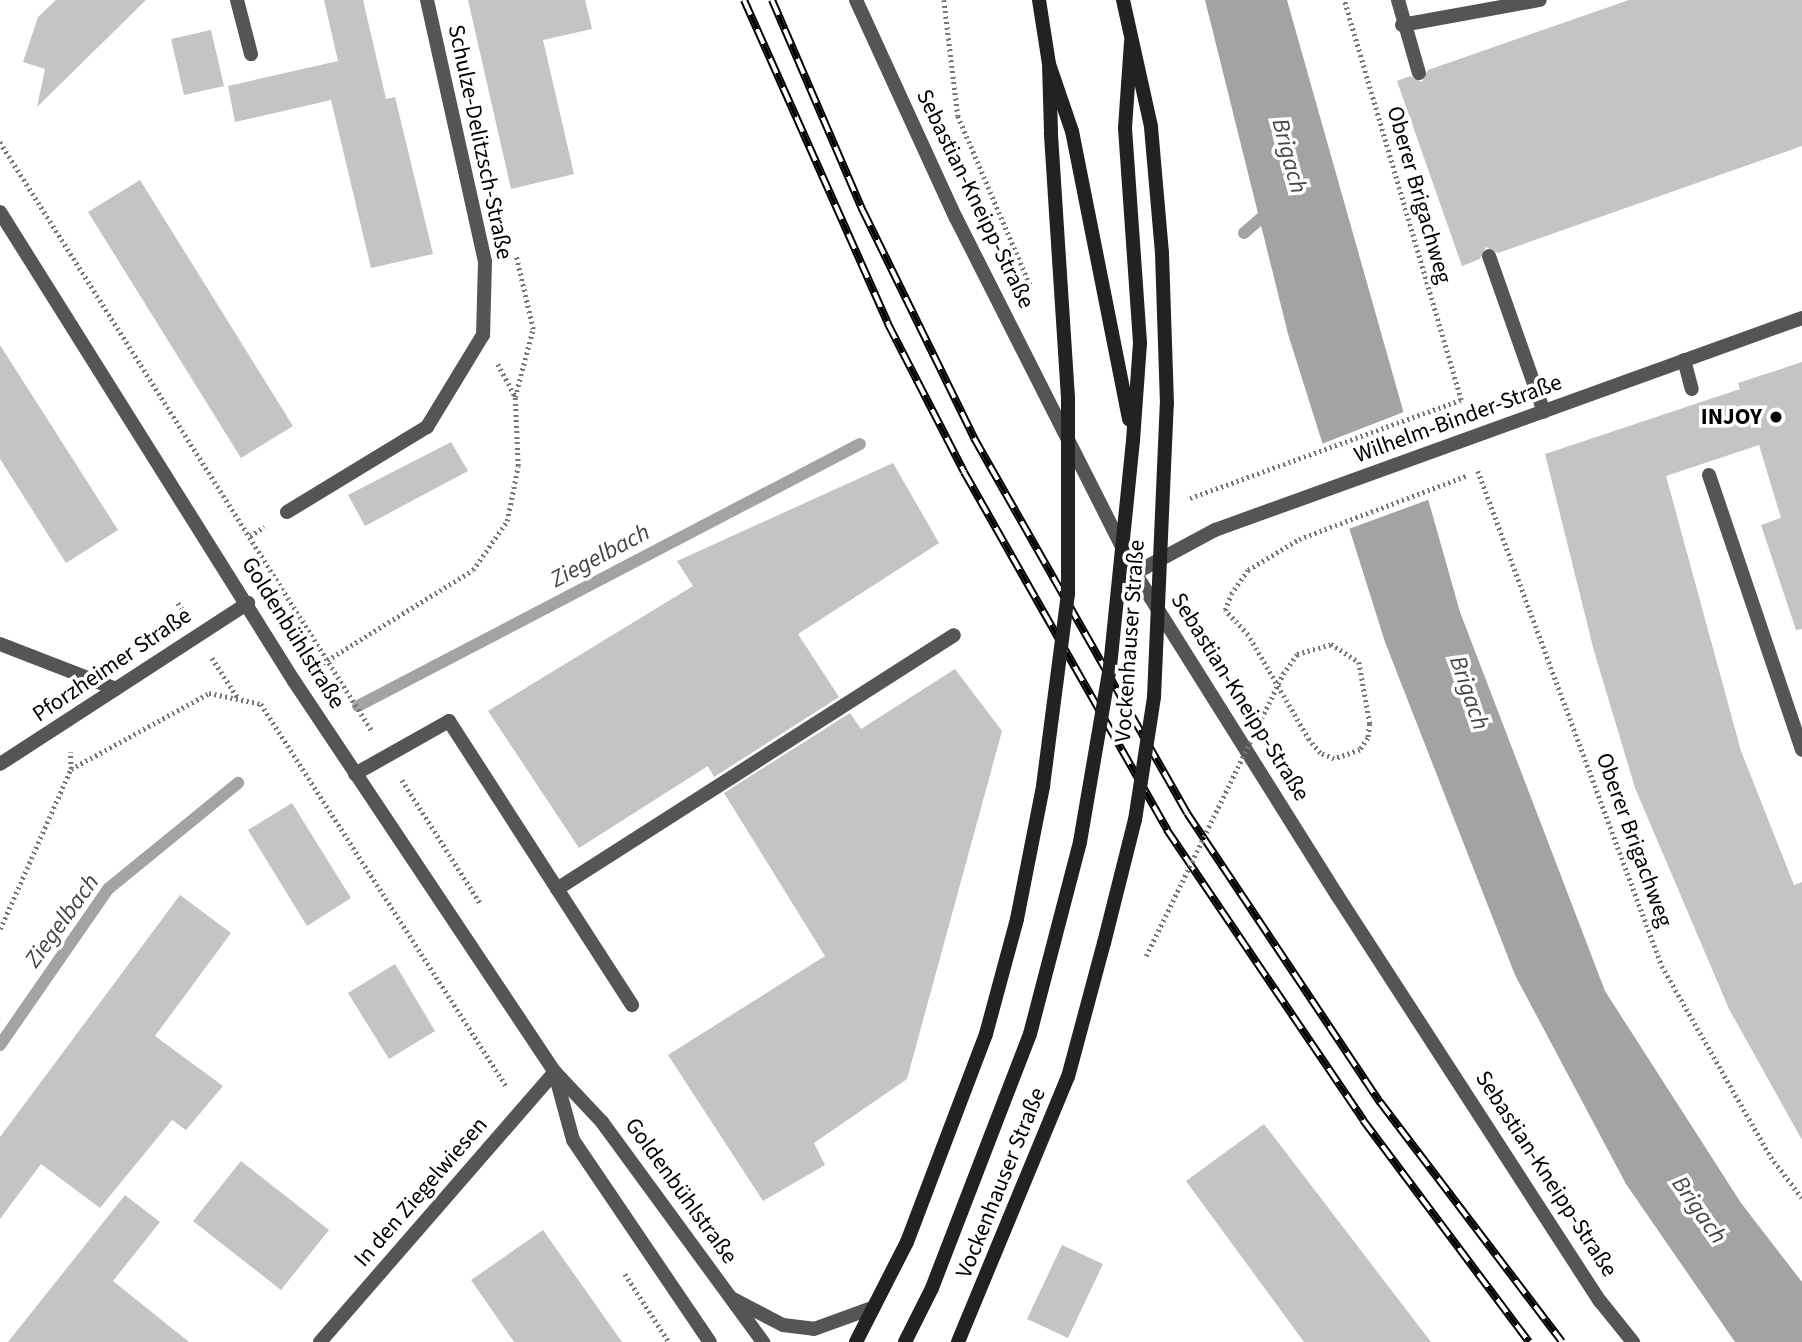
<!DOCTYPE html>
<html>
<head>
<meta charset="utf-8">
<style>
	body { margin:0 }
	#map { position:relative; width:1802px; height:1342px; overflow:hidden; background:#fff; font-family:"Source Sans 3",sans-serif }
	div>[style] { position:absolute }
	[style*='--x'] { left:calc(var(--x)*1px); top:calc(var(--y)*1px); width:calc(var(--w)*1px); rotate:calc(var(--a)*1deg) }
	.water>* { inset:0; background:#a3a3a3 }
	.pier>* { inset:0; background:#fff }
	.stream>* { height:12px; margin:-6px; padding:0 6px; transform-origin:6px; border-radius:6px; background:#a3a3a3 }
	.building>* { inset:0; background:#c4c4c4 }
	.path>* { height:4.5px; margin-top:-2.25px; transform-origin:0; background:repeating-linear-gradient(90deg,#777 0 2px,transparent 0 5.5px) }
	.service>* { height:14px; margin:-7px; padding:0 7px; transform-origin:7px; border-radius:7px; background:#555 }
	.minor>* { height:14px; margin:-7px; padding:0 7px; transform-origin:7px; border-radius:7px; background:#555 }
	.tertiary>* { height:14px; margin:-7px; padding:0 7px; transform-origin:7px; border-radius:7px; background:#555 }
	.secondary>* { height:14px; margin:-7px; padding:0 7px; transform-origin:7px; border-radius:7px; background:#222 }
	.rail>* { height:8px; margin-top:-4px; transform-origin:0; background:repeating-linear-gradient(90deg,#fff 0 16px,#000 0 32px); box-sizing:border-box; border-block:2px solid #000 }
	.path-bridge>* { height:4.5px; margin-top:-2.25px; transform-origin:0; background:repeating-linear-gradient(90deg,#777 0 2px,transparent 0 5.5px) }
	.secondary-bridge>* { height:14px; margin:-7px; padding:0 7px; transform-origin:7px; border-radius:7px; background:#222 }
	.dots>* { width:19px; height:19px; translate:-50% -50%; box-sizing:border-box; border:4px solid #fff; border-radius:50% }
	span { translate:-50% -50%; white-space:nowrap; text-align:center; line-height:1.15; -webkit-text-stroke:7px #fff; paint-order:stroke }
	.street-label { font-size:23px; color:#000 }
	.poi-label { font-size:23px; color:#000; font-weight:700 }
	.right { translate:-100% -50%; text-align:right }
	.water-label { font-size:24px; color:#444; font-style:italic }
</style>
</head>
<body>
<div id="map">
	<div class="water">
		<i style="clip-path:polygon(1205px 0,1287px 0,1460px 612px,1605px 991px,1741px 1203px,1802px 1282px,1802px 1342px,1735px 1342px,1626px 1184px,1515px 975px,1385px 642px,1288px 334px)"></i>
	</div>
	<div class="pier">
		<i style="clip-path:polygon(1409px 410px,1433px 498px,1346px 530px,1319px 445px)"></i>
	</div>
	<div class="stream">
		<i style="--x:1244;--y:233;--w:35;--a:-41"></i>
		<i style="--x:358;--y:706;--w:566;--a:-27.56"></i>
		<i style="--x:0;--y:1045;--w:190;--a:-55.3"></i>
		<i style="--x:108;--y:889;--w:168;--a:-39.2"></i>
	</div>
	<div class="building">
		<i style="clip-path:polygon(56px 0,146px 0,37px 107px,45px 69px,23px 62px,38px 17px)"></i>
		<i style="clip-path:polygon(324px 0,363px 0,386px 99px,395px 97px,433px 254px,371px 268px,331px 100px,235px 122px,228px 86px,338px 61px)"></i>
		<i style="clip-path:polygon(468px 0,585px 0,592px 29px,543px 40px,574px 174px,511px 189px)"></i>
		<i style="clip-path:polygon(1629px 0,1802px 0,1802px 146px,1498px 253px,1486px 247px,1480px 259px,1462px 266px,1397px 81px,1410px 76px,1422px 82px,1428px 70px)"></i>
		<i style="clip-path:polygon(211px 30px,224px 86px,184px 95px,171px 39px)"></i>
		<i style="clip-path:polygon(140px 180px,293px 426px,241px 458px,88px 212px)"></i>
		<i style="clip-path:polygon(0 345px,118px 530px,66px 563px,0 459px)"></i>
		<i style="clip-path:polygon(1802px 362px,1802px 629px,1796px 630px,1761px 525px,1781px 518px,1759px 445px,1666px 476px,1741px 751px,1794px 885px,1802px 882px,1802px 1140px,1729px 1009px,1635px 788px,1594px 651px,1545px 454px,1740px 389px,1738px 383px)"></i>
		<i style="clip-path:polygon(451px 442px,468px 471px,365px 526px,348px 495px)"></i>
		<i style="clip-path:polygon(893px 463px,939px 543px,798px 634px,839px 697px,714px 777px,708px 766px,579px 848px,488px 711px,693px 586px,677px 561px)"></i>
		<i style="clip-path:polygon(955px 669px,1002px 731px,907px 1079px,814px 1143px,825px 1165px,763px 1201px,668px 1055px,825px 956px,724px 793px,850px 713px,861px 729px)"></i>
		<i style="clip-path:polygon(292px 803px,351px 898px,307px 926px,248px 830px)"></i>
		<i style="clip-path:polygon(180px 895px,231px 933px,155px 1036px,223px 1086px,186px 1130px,172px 1120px,100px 1208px,41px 1164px,0 1219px,0 1137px)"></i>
		<i style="clip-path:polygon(395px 964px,435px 1031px,389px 1059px,348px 993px)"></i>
		<i style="clip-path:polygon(1264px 1124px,1431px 1342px,1304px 1342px,1186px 1181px)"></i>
		<i style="clip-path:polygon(241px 1161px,329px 1230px,281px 1290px,193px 1221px)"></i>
		<i style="clip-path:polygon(125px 1195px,160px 1222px,113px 1281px,189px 1342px,8px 1342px)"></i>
		<i style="clip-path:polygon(543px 1230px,622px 1342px,514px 1342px,471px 1280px)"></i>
		<i style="clip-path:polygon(1062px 1245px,1103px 1264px,1068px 1338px,1027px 1319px)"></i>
	</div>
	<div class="path">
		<i style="--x:944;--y:0;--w:117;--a:83.1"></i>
		<i style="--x:958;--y:116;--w:184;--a:66.9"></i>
		<i style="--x:0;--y:142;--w:697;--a:57.72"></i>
		<i style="--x:498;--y:364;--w:36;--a:62"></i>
		<i style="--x:1478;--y:471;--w:528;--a:69.61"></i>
		<i style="--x:1662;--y:966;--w:220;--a:60.3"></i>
		<i style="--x:1771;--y:1157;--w:51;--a:52.9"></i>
		<i style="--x:1190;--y:498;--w:288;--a:-19.9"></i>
		<i style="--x:1461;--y:400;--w:417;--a:-106.3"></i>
		<i style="--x:250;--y:536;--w:17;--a:-33"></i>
		<i style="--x:178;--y:603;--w:11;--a:56"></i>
		<i style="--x:212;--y:658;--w:48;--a:57"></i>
		<i style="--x:318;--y:666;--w:182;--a:-31.8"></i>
		<i style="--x:473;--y:570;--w:60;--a:-55.2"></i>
		<i style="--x:507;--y:521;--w:56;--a:-78.7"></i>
		<i style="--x:518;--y:466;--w:69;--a:-92.5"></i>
		<i style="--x:515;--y:397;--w:70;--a:-75.2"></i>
		<i style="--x:533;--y:329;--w:75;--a:-103.1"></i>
		<i style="--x:1309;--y:740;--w:121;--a:-120.2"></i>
		<i style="--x:1248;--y:635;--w:34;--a:-133"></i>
		<i style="--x:1225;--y:610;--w:17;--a:-69"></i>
		<i style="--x:1231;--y:594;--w:29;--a:-55"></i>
		<i style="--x:1248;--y:570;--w:60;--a:-31.3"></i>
		<i style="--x:1299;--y:539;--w:181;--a:-20.7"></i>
		<i style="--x:71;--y:769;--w:158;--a:-28.8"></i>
		<i style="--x:209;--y:693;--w:53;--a:11.9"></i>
		<i style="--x:261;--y:704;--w:454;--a:57.3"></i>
		<i style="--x:402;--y:780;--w:146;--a:57.6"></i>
		<i style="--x:0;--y:929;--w:175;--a:-66.1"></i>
		<i style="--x:71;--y:769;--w:17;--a:-93"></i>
		<i style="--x:625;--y:1274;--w:81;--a:57.1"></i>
	</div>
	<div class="service">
		<i style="--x:237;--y:0;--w:56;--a:75.5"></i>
		<i style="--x:1398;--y:0;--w:76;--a:74"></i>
		<i style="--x:1402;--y:25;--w:140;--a:-10.3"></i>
		<i style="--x:1489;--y:256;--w:165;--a:70.6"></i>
		<i style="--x:1684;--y:360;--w:30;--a:75"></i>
		<i style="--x:1709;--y:475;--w:290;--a:71.3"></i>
		<i style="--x:287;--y:512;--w:164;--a:-31.3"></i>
		<i style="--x:427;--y:427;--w:108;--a:-58.7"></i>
		<i style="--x:0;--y:644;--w:124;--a:21.2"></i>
		<i style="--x:355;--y:774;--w:108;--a:-29.4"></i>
		<i style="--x:449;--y:721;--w:338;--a:57.2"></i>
		<i style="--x:557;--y:889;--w:471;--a:-32.6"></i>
	</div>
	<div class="minor">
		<i style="--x:427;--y:0;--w:267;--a:77.5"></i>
		<i style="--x:485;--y:261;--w:74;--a:91.5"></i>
		<i style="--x:856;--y:0;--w:240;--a:65.4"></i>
		<i style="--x:956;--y:218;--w:398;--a:63.2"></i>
		<i style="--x:1135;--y:573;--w:380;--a:57.9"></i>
		<i style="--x:1337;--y:895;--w:484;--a:57.1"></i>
		<i style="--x:1600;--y:1301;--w:53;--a:51.2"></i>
		<i style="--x:1135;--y:573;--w:91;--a:-28.3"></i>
		<i style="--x:1215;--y:530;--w:624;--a:-19.86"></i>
		<i style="--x:0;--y:764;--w:296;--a:-33"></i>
		<i style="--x:320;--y:1342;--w:358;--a:-49"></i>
	</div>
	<div class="tertiary">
		<i style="--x:0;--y:212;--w:554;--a:57.92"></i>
		<i style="--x:294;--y:681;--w:470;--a:56.3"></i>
		<i style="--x:555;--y:1072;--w:69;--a:46.8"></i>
		<i style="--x:602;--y:1122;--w:273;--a:53.8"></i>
		<i style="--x:555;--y:1074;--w:68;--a:74.7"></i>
		<i style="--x:573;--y:1140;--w:244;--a:55.9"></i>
		<i style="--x:733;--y:1299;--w:56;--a:27.5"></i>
		<i style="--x:783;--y:1325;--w:31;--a:7"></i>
		<i style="--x:814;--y:1329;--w:62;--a:-19.9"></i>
	</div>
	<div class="secondary">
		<i style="--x:1039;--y:0;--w:65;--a:81.1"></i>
		<i style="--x:1049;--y:64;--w:69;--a:88.3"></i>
		<i style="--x:1123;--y:0;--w:129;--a:77.5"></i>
		<i style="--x:1131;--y:42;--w:86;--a:94"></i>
		<i style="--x:1125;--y:128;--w:216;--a:86"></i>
		<i style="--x:1140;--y:343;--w:98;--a:94.1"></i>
		<i style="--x:1049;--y:64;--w:71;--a:71.1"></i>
		<i style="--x:1072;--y:131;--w:294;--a:78.8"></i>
		<i style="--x:856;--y:1342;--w:112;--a:-63"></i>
		<i style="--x:907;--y:1242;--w:222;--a:-69.2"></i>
		<i style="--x:986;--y:1034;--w:119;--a:-74.9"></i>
		<i style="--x:958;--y:1342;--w:287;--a:-67.5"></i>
		<i style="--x:1068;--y:1077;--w:139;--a:-75"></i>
	</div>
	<div class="rail">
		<i style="--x:744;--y:0;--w:355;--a:66"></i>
		<i style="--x:888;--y:324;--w:166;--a:62.8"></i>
		<i style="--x:964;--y:472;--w:412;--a:60.4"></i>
		<i style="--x:1167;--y:830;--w:350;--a:55.9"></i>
		<i style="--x:1363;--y:1120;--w:277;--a:53.2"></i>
		<i style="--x:772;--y:0;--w:230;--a:66.7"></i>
		<i style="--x:863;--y:211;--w:253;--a:63.9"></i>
		<i style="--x:974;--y:438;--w:431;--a:60.4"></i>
		<i style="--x:1187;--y:813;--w:348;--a:56.3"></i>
		<i style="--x:1380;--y:1102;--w:301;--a:52.8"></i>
	</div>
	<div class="path-bridge">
		<i style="--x:1146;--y:956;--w:314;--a:-64.1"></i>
		<i style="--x:1283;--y:674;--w:24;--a:-55"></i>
		<i style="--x:1297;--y:654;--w:35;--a:-16"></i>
		<i style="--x:1331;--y:644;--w:33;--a:33"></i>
		<i style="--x:1359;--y:662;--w:63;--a:79.9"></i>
		<i style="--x:1370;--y:724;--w:14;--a:98"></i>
		<i style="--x:1368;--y:738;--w:14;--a:124"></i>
		<i style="--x:1360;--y:750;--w:28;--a:161"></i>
		<i style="--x:1334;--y:759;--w:15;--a:-157"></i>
		<i style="--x:1320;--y:753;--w:17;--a:-130"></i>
	</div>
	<div class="secondary-bridge">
		<i style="--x:1017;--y:919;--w:136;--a:-78.9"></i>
		<i style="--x:1043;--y:786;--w:194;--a:-82.6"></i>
		<i style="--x:1068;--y:594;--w:196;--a:-90"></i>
		<i style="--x:1068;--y:398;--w:266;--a:-93.7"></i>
		<i style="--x:1104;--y:943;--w:127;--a:-75.9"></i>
		<i style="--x:1135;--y:820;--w:124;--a:-81.2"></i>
		<i style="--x:1154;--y:697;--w:293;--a:-87.5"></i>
		<i style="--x:1167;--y:404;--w:151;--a:-91.9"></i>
		<i style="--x:1162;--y:253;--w:127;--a:-95"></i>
		<i style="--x:905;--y:1342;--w:60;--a:-63.4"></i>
		<i style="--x:932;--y:1288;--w:272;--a:-68.9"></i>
		<i style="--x:1030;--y:1034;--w:198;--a:-75.4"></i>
		<i style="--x:1080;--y:842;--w:178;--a:-80.3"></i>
		<i style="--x:1110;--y:667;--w:227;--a:-84.2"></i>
	</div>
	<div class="dots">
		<i style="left:1776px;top:417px;background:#000"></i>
	</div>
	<div class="street-label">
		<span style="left:480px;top:142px;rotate:78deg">Schulze-Delitzsch-Straße</span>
		<span style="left:1419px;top:195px;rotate:74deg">Oberer Brigachweg</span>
		<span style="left:975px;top:199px;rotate:64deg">Sebastian-Kneipp-Straße</span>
		<span style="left:1458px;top:419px;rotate:-20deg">Wilhelm-Binder-Straße</span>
		<span style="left:293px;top:633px;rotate:58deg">Goldenbühlstraße</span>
		<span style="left:1130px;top:641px;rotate:-86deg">Vockenhauser Straße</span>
		<span style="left:112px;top:665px;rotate:-34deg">Pforzheimer Straße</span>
		<span style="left:1240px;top:697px;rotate:58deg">Sebastian-Kneipp-Straße</span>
		<span style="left:1634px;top:840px;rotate:70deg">Oberer Brigachweg</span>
		<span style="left:1546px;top:1174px;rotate:57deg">Sebastian-Kneipp-Straße</span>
		<span style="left:1001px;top:1183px;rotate:-68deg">Vockenhauser Straße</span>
		<span style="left:681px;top:1191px;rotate:54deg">Goldenbühlstraße</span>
		<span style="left:421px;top:1192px;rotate:-49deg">In den Ziegelwiesen</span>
	</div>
	<div class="poi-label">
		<span class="right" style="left:1762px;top:417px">INJOY</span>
	</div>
	<div class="water-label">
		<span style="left:1289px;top:156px;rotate:75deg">Brigach</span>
		<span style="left:600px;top:556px;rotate:-28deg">Ziegelbach</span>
		<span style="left:1469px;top:693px;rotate:71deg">Brigach</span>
		<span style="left:62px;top:921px;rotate:-54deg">Ziegelbach</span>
		<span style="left:1699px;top:1210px;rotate:55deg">Brigach</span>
	</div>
</div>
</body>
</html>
